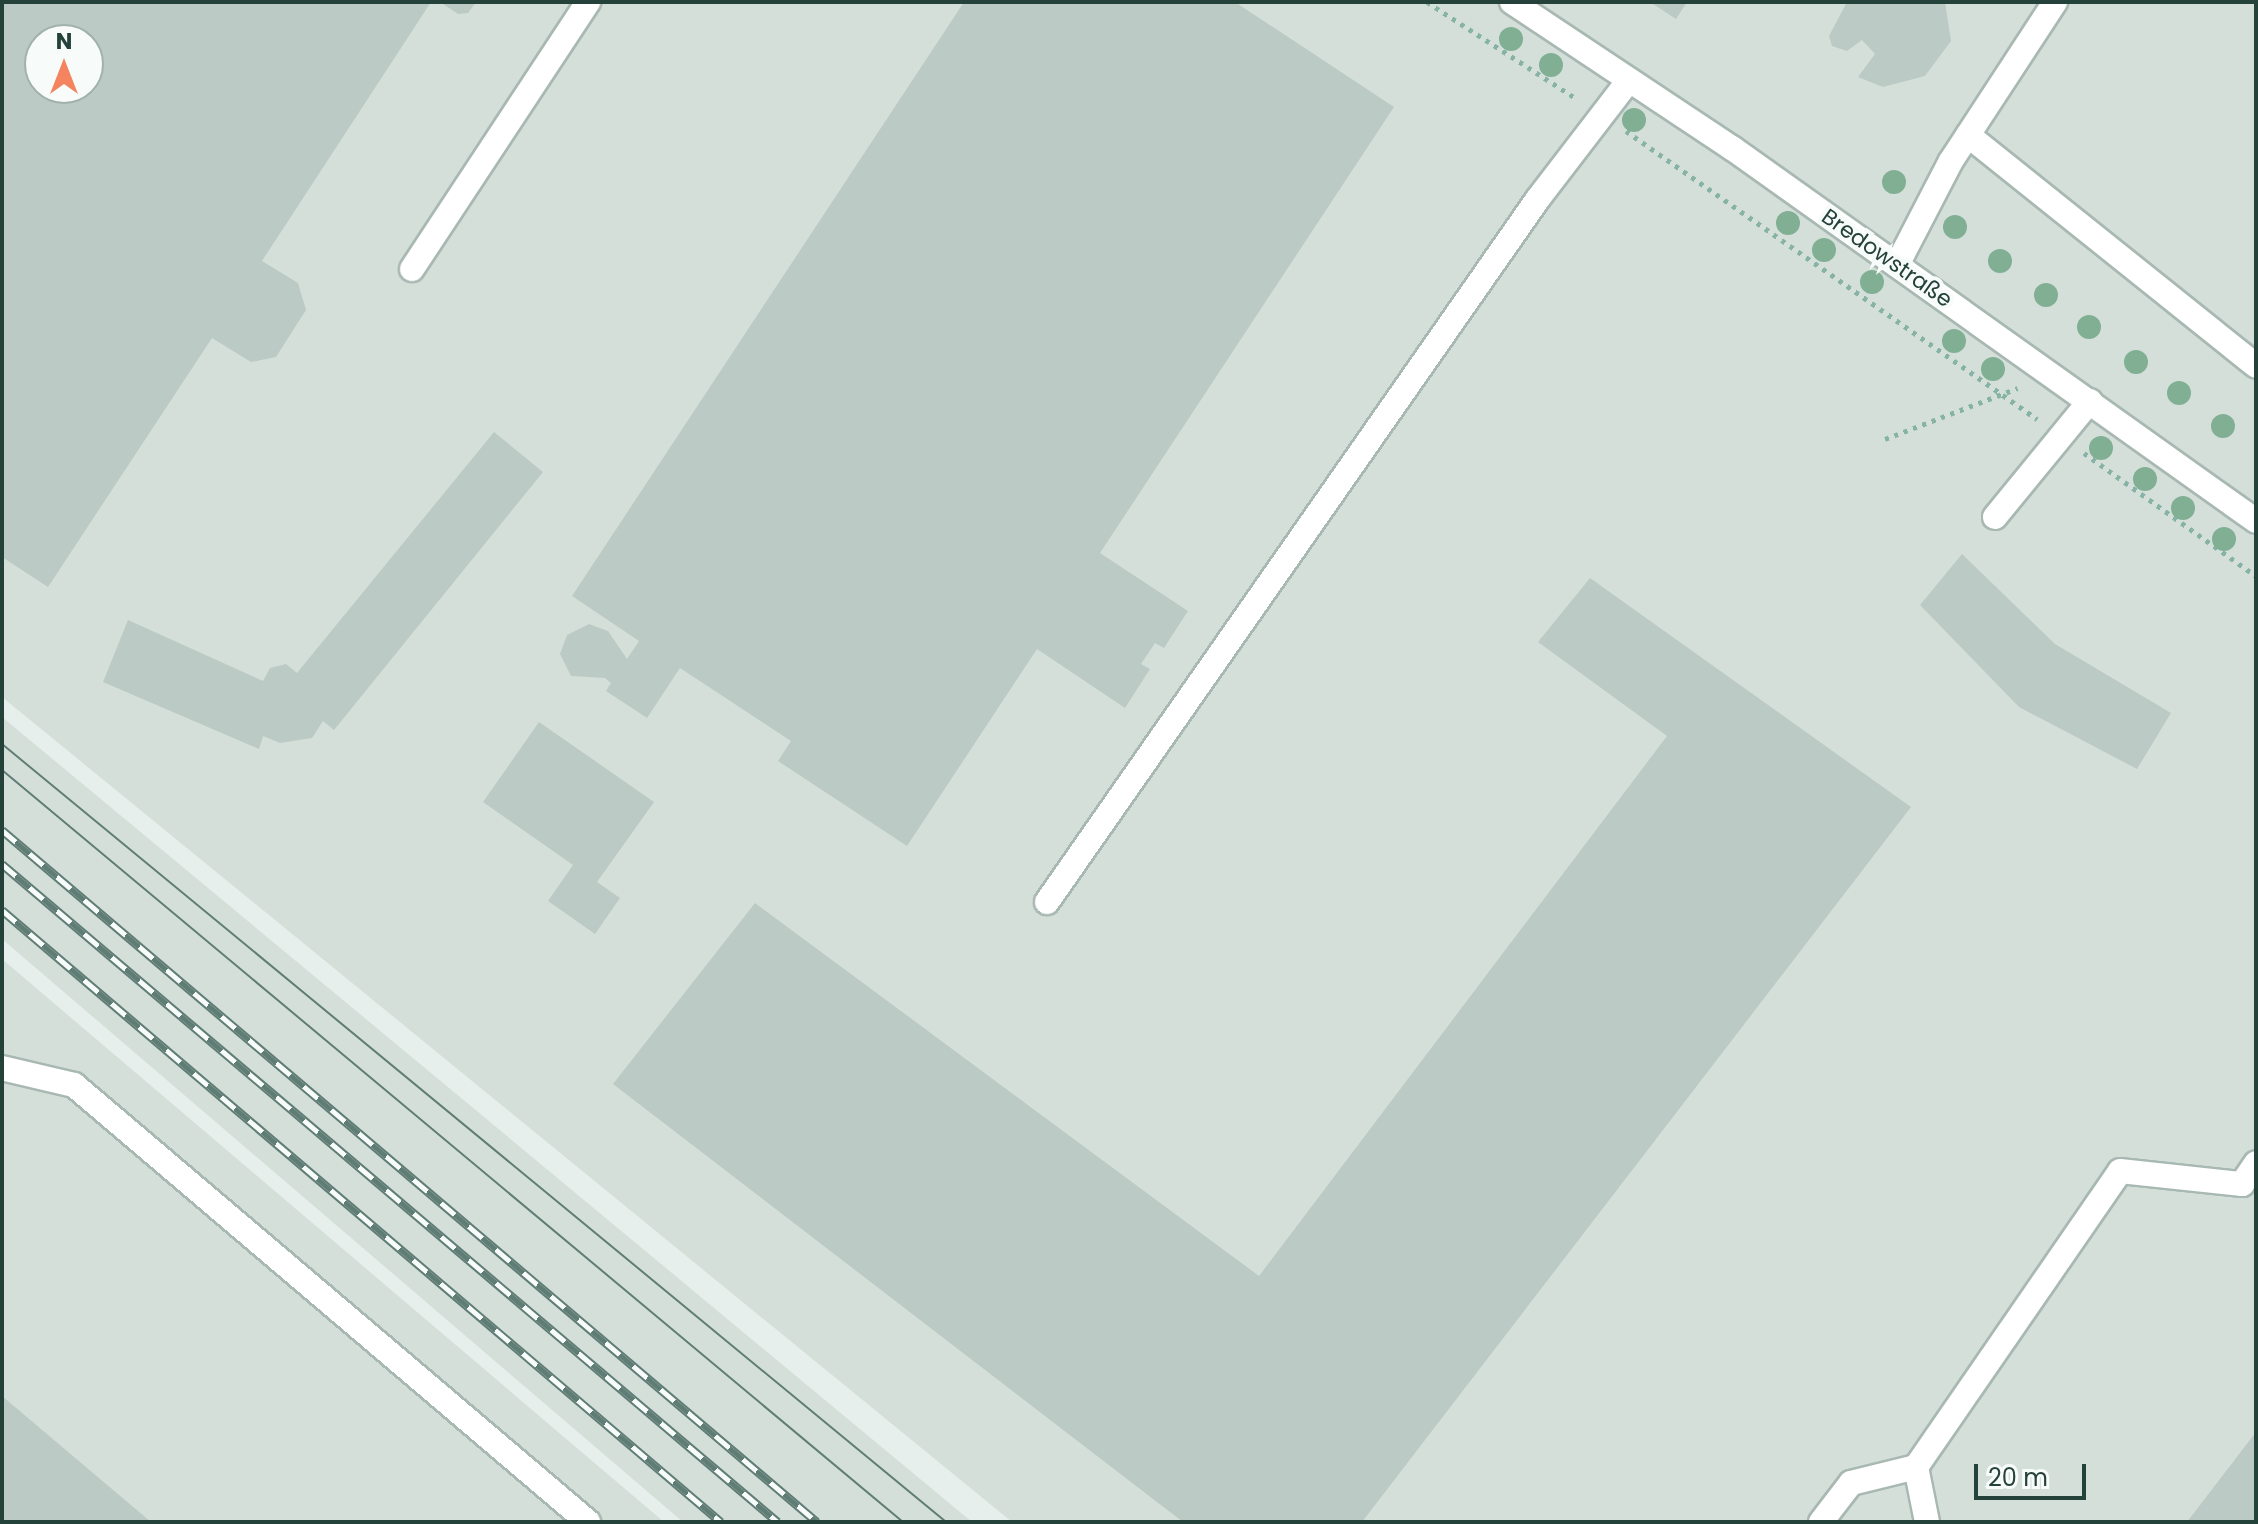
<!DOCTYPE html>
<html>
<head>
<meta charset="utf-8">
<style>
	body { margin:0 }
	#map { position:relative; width:2258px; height:1524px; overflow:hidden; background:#e6efeb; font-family:Poppins,sans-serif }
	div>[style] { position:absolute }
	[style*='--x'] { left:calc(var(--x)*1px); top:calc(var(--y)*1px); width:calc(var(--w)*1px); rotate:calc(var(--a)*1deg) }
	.built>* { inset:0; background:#d4dfda }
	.building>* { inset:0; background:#bbcac4 }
	.path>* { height:5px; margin-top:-2.5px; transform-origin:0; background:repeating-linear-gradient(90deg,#86b3a5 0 4px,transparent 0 10px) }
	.roads { filter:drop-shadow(2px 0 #a8b8b2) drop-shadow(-2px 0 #a8b8b2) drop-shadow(0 2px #a8b8b2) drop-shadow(0 -2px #a8b8b2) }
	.minor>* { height:24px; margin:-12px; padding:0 12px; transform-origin:12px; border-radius:12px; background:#fff }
	.tram>* { height:2px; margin:-1px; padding:0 1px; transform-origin:1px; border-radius:1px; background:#5f7d75 }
	.rail>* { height:9px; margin-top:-4.5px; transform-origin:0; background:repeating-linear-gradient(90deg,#f7fbf9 0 18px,#5f7d75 0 36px); box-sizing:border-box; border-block:2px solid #5f7d75 }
	.trees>* { width:24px; height:24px; margin:-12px; border-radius:50%; background:#80af93 }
	span { translate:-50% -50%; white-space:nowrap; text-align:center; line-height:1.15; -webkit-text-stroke:8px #f7fbf9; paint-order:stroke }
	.street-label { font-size:22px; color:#24423a }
	.frame { position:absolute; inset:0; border:4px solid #24423a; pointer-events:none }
	.north { position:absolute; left:24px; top:24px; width:80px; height:80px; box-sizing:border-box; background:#f7fbf9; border:2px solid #a3b1ad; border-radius:50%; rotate:0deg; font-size:22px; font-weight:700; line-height:32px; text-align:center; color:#24423a }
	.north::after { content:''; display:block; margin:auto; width:28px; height:36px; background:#f4845f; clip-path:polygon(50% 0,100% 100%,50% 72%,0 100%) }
	.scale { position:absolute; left:1974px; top:1464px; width:112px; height:36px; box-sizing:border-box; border:4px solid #24423a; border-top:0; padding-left:10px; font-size:24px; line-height:28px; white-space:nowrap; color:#24423a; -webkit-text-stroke:6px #f7fbf9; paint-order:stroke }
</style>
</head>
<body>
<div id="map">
	<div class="built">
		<i style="clip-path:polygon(evenodd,2px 2px,2256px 2px,2256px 1522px,1012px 1522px,2px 697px,2px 2px,40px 40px,88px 40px,88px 88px,40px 88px,40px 40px)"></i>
		<i style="clip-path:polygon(2px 717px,972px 1522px,683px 1522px,2px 939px)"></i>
		<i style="clip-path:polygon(2px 959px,571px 1443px,664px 1522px,2px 1522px)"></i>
	</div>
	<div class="building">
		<i style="clip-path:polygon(evenodd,2px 2px,431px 2px,262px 261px,298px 283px,306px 310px,276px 357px,251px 362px,212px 338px,48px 587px,2px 557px,2px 2px,40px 40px,88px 40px,88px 88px,40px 88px,40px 40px)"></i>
		<i style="clip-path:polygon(440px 2px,476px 2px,468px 13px,458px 14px)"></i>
		<i style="clip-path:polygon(964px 2px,1235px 2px,1394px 107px,1100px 553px,1188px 611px,1164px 648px,1155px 643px,1141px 664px,1150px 669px,1125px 708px,1037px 649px,907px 846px,778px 761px,791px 741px,680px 668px,647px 718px,606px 691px,611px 683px,605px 678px,571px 676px,560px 654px,567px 635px,589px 624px,608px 631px,627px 659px,639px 641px,572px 596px)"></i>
		<i style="clip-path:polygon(1650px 2px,1687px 2px,1676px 19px)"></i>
		<i style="clip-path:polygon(1847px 2px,1945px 2px,1951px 41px,1925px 76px,1883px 87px,1858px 77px,1875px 54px,1862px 40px,1847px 51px,1832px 46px,1829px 36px)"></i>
		<i style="clip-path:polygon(494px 432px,543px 472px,334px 730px,323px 721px,312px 738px,280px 743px,263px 736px,259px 749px,103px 682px,128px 620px,263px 681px,270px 668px,286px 664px,297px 673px)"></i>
		<i style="clip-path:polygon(1962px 554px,2055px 644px,2171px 713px,2137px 769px,2019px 707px,1920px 605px)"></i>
		<i style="clip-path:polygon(1590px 578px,1911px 807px,1362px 1522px,1183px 1522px,613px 1084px,755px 903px,1259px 1276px,1667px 736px,1538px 642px)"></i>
		<i style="clip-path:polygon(539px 722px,654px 802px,597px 882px,620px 898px,595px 934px,548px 901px,573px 865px,483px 802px)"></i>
		<i style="clip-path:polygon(2px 1396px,151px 1522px,2px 1522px)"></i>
		<i style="clip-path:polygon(2256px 1432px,2256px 1522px,2187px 1522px)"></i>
	</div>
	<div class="path">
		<i style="--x:1427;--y:2;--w:179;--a:32.9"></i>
		<i style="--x:1626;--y:131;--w:502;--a:35.02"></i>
		<i style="--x:1885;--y:439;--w:142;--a:-21"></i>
		<i style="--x:2084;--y:453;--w:211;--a:35.6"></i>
	</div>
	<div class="roads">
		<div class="minor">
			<i style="--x:1512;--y:2;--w:264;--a:33.6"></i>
			<i style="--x:1732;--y:148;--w:643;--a:35.44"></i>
			<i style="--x:1968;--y:135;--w:369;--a:38.7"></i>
			<i style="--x:1897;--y:265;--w:117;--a:-62.6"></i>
			<i style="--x:1951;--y:161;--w:190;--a:-56.8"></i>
			<i style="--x:412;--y:269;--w:320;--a:-56.6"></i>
			<i style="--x:1995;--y:517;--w:150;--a:-50.7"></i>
			<i style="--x:1047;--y:902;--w:856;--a:-55.08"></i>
			<i style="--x:1537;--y:200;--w:151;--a:-52.5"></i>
			<i style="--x:2;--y:1068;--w:74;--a:13.3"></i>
			<i style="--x:74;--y:1085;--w:675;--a:40.37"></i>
			<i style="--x:1821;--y:1522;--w:49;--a:-52.4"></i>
			<i style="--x:1851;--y:1483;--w:67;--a:-13.8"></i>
			<i style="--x:1927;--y:1522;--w:56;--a:-101.3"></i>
			<i style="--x:1916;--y:1467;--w:359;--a:-55.4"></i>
			<i style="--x:2120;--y:1171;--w:123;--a:6.1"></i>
			<i style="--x:2242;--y:1184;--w:25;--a:-56"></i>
		</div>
	</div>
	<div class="tram">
		<i style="--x:2;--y:744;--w:1223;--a:39.49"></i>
		<i style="--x:2;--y:770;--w:1174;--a:39.85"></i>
	</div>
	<div class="rail">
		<i style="--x:2;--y:830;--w:1069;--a:40.33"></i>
		<i style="--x:2;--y:864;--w:1017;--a:40.3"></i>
		<i style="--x:2;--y:910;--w:944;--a:40.4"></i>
	</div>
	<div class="trees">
		<i style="left:1511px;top:39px"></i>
		<i style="left:1551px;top:65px"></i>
		<i style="left:1634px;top:120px"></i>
		<i style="left:1894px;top:182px"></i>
		<i style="left:1788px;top:223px"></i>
		<i style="left:1955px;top:227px"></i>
		<i style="left:1824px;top:250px"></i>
		<i style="left:2000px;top:261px"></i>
		<i style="left:1872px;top:282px"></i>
		<i style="left:2046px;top:295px"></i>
		<i style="left:2089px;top:327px"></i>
		<i style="left:1954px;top:341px"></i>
		<i style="left:2136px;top:362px"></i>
		<i style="left:1993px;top:369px"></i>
		<i style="left:2179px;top:393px"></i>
		<i style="left:2223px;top:426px"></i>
		<i style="left:2101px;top:448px"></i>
		<i style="left:2145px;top:479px"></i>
		<i style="left:2183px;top:508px"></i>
		<i style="left:2224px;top:539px"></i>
	</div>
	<div class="street-label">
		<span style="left:1887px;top:258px;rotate:35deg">Bredowstraße</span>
	</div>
	<div class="frame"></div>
	<div class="north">N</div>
	<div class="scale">20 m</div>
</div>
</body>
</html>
